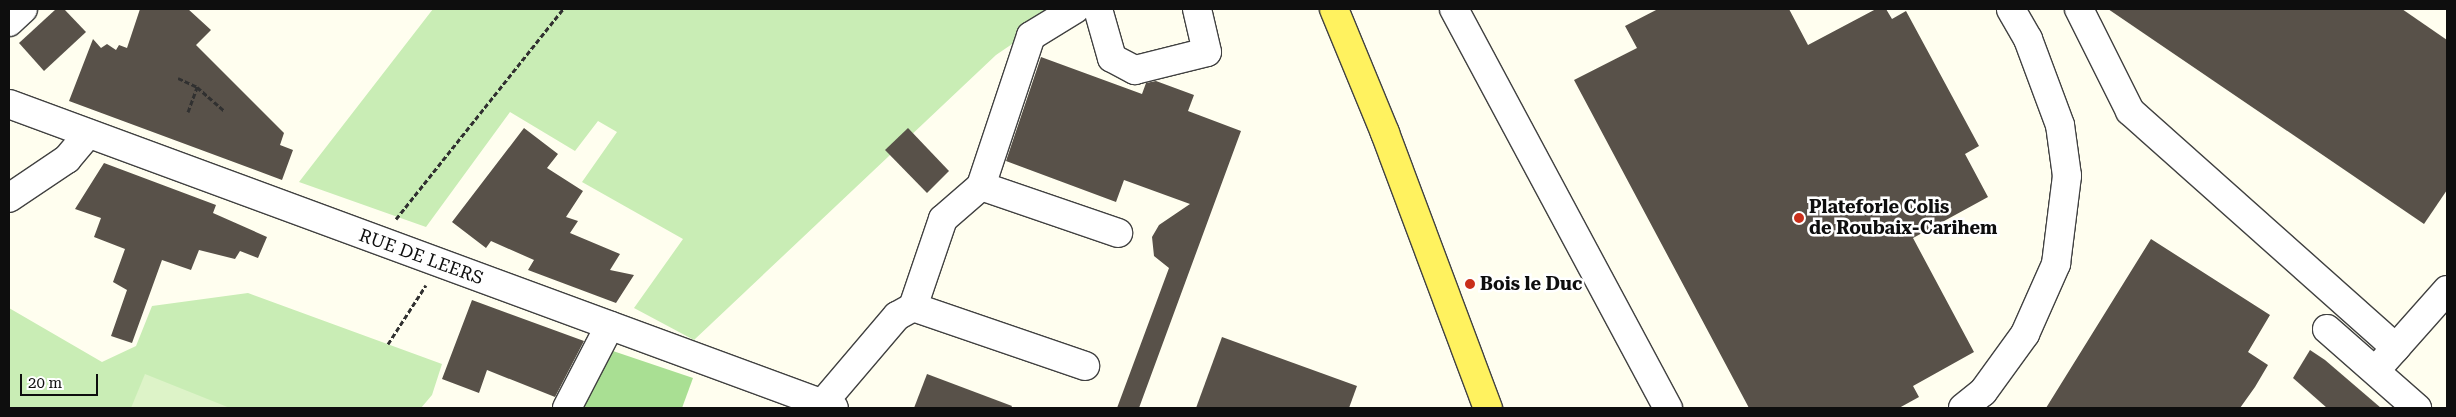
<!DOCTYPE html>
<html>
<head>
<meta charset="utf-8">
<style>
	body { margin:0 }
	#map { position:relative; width:2456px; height:417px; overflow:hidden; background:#fffeef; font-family:"Roboto Serif",serif }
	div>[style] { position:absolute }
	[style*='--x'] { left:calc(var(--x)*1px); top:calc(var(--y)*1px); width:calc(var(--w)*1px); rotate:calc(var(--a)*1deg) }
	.green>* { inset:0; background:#c9edb5 }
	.forest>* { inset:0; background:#a9df93 }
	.pitch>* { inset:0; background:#ddf3c8 }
	.building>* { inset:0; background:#585149 }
	.path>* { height:3px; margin-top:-1.5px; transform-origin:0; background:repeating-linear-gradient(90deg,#303030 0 5px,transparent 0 7.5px) }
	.roads { filter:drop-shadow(1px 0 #414141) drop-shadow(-1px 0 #414141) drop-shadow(0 1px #414141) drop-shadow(0 -1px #414141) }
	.minor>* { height:28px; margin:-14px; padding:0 14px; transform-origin:14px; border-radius:14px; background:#fff }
	.major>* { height:28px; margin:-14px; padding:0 14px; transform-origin:14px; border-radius:14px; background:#fff25f }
	.dots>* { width:14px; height:14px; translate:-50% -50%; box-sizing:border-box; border:2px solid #fff; border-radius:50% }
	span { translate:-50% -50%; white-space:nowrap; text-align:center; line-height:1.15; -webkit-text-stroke:5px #fff; paint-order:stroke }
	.poi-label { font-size:18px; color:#0e0e0e; font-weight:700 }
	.left { translate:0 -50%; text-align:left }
	.street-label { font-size:18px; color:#0e0e0e }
	.frame { position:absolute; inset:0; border:10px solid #0e0e0e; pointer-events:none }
	.scale { position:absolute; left:20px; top:374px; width:78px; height:22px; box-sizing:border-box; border:2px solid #0e0e0e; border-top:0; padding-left:6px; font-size:15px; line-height:18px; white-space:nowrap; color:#0e0e0e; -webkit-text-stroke:4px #fff; paint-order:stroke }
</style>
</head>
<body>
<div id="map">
	<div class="green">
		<i style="clip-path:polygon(433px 9px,1064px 9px,996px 55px,694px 340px,634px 308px,683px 239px,582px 182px,617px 132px,598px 121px,575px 151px,510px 112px,426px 227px,299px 182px)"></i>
		<i style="clip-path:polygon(248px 293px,442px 364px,432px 395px,421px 408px,9px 408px,9px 308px,102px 362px,136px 346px,152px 306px)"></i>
	</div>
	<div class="forest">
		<i style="clip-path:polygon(610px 350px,693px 378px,682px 408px,583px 408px)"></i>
	</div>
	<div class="pitch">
		<i style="clip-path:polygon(145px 374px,230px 408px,131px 408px)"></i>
	</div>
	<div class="building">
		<i style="clip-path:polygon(56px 9px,64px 9px,86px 32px,44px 71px,19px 43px)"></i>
		<i style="clip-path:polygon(140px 9px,188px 9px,211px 30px,196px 45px,284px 133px,280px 145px,293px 150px,282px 180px,69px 101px,93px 39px,101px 48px,107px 44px,116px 50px,119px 45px,127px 48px)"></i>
		<i style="clip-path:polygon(1658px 9px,1789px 9px,1808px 45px,1876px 9px,1886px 9px,1892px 19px,1906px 11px,1979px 146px,1965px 154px,1988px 197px,1913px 238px,1974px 352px,1913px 386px,1919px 397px,1899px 408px,1749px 408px,1574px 80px,1637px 48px,1625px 26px)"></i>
		<i style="clip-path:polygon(2108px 9px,2402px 9px,2447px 40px,2447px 190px,2424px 224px)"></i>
		<i style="clip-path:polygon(1041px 57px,1142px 94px,1146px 83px,1156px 81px,1194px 95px,1188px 111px,1241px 131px,1139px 408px,1117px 408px,1169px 268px,1154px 256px,1152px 237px,1159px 225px,1190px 204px,1124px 180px,1116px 202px,1006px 161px)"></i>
		<i style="clip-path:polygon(524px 128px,558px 154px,547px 168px,583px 191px,566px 217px,578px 221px,570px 233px,620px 254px,610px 270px,634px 275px,616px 303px,528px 270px,534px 260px,491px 241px,486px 248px,452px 222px)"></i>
		<i style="clip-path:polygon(908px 128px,949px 171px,927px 193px,885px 150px)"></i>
		<i style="clip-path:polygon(104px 163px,216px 205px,213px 213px,267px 237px,258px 258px,240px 251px,235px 259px,199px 250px,191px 270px,162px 260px,132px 343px,111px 336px,127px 290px,113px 282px,125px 249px,94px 237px,101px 218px,75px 209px)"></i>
		<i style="clip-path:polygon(2151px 239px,2270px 315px,2248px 352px,2268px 365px,2255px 387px,2240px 408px,2046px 408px)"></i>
		<i style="clip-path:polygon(472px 300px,584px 341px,555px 397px,487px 370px,479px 393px,442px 379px)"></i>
		<i style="clip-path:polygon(1222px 337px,1357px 386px,1349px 408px,1196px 408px)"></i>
		<i style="clip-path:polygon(2310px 350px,2325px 360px,2381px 408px,2327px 408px,2293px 378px)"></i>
		<i style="clip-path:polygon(927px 374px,1012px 406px,1011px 408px,914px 408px)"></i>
	</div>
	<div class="path">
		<i style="--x:178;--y:78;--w:21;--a:25"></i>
		<i style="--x:197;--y:87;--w:37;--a:41"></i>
		<i style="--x:188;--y:112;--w:27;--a:-70"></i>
		<i style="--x:396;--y:219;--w:268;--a:-51.5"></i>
		<i style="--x:388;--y:344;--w:70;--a:-57.2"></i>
	</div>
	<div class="roads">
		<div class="minor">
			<i style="--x:1098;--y:9;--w:51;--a:74.1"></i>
			<i style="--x:1112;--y:58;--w:26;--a:28"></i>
			<i style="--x:1135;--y:70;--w:74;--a:-14"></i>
			<i style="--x:1207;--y:52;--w:44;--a:-103.1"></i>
			<i style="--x:1454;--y:9;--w:453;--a:61.8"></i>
			<i style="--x:2079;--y:9;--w:114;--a:63.4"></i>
			<i style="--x:2130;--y:111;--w:356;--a:41.7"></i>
			<i style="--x:9;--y:22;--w:19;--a:-43"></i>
			<i style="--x:9;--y:104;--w:879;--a:20.23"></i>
			<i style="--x:981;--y:186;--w:158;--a:-71.6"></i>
			<i style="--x:1031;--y:36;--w:52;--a:-31.5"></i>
			<i style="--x:9;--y:198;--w:70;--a:-33.9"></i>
			<i style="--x:67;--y:159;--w:33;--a:-50"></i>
			<i style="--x:913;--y:307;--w:182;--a:18.9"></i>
			<i style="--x:2327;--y:329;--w:120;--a:41.3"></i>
			<i style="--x:2384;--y:361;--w:95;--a:-48.4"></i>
			<i style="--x:822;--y:404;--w:116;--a:-49.6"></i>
			<i style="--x:897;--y:316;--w:18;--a:-29"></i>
			<i style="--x:913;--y:307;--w:93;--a:-71.2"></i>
			<i style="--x:943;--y:219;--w:50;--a:-41"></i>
			<i style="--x:981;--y:186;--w:145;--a:18.9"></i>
			<i style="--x:567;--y:408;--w:93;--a:-62.6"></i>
			<i style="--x:1963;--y:408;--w:26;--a:-39"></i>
			<i style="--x:1983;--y:392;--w:72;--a:-54.1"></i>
			<i style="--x:2025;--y:334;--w:77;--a:-66.1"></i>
			<i style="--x:2056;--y:264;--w:89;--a:-82.9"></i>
			<i style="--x:2067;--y:176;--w:51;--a:-97.8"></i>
			<i style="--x:2060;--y:125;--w:92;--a:-110.4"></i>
			<i style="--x:2028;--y:39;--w:34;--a:-120"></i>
		</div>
		<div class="major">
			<i style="--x:1334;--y:9;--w:134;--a:67.6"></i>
			<i style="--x:1385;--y:133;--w:294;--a:69.5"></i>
		</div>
	</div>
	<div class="dots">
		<i style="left:1799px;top:218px;background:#c92f1b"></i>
		<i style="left:1470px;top:284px;background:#c92f1b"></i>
	</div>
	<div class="poi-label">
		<span class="left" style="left:1809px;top:218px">Plateforle Colis<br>de Roubaix-Carihem</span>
		<span class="left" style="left:1480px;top:284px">Bois le Duc</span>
	</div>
	<div class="street-label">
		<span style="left:421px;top:257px;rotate:20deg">RUE DE LEERS</span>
	</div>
	<div class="frame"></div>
	<div class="scale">20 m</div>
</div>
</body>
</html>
